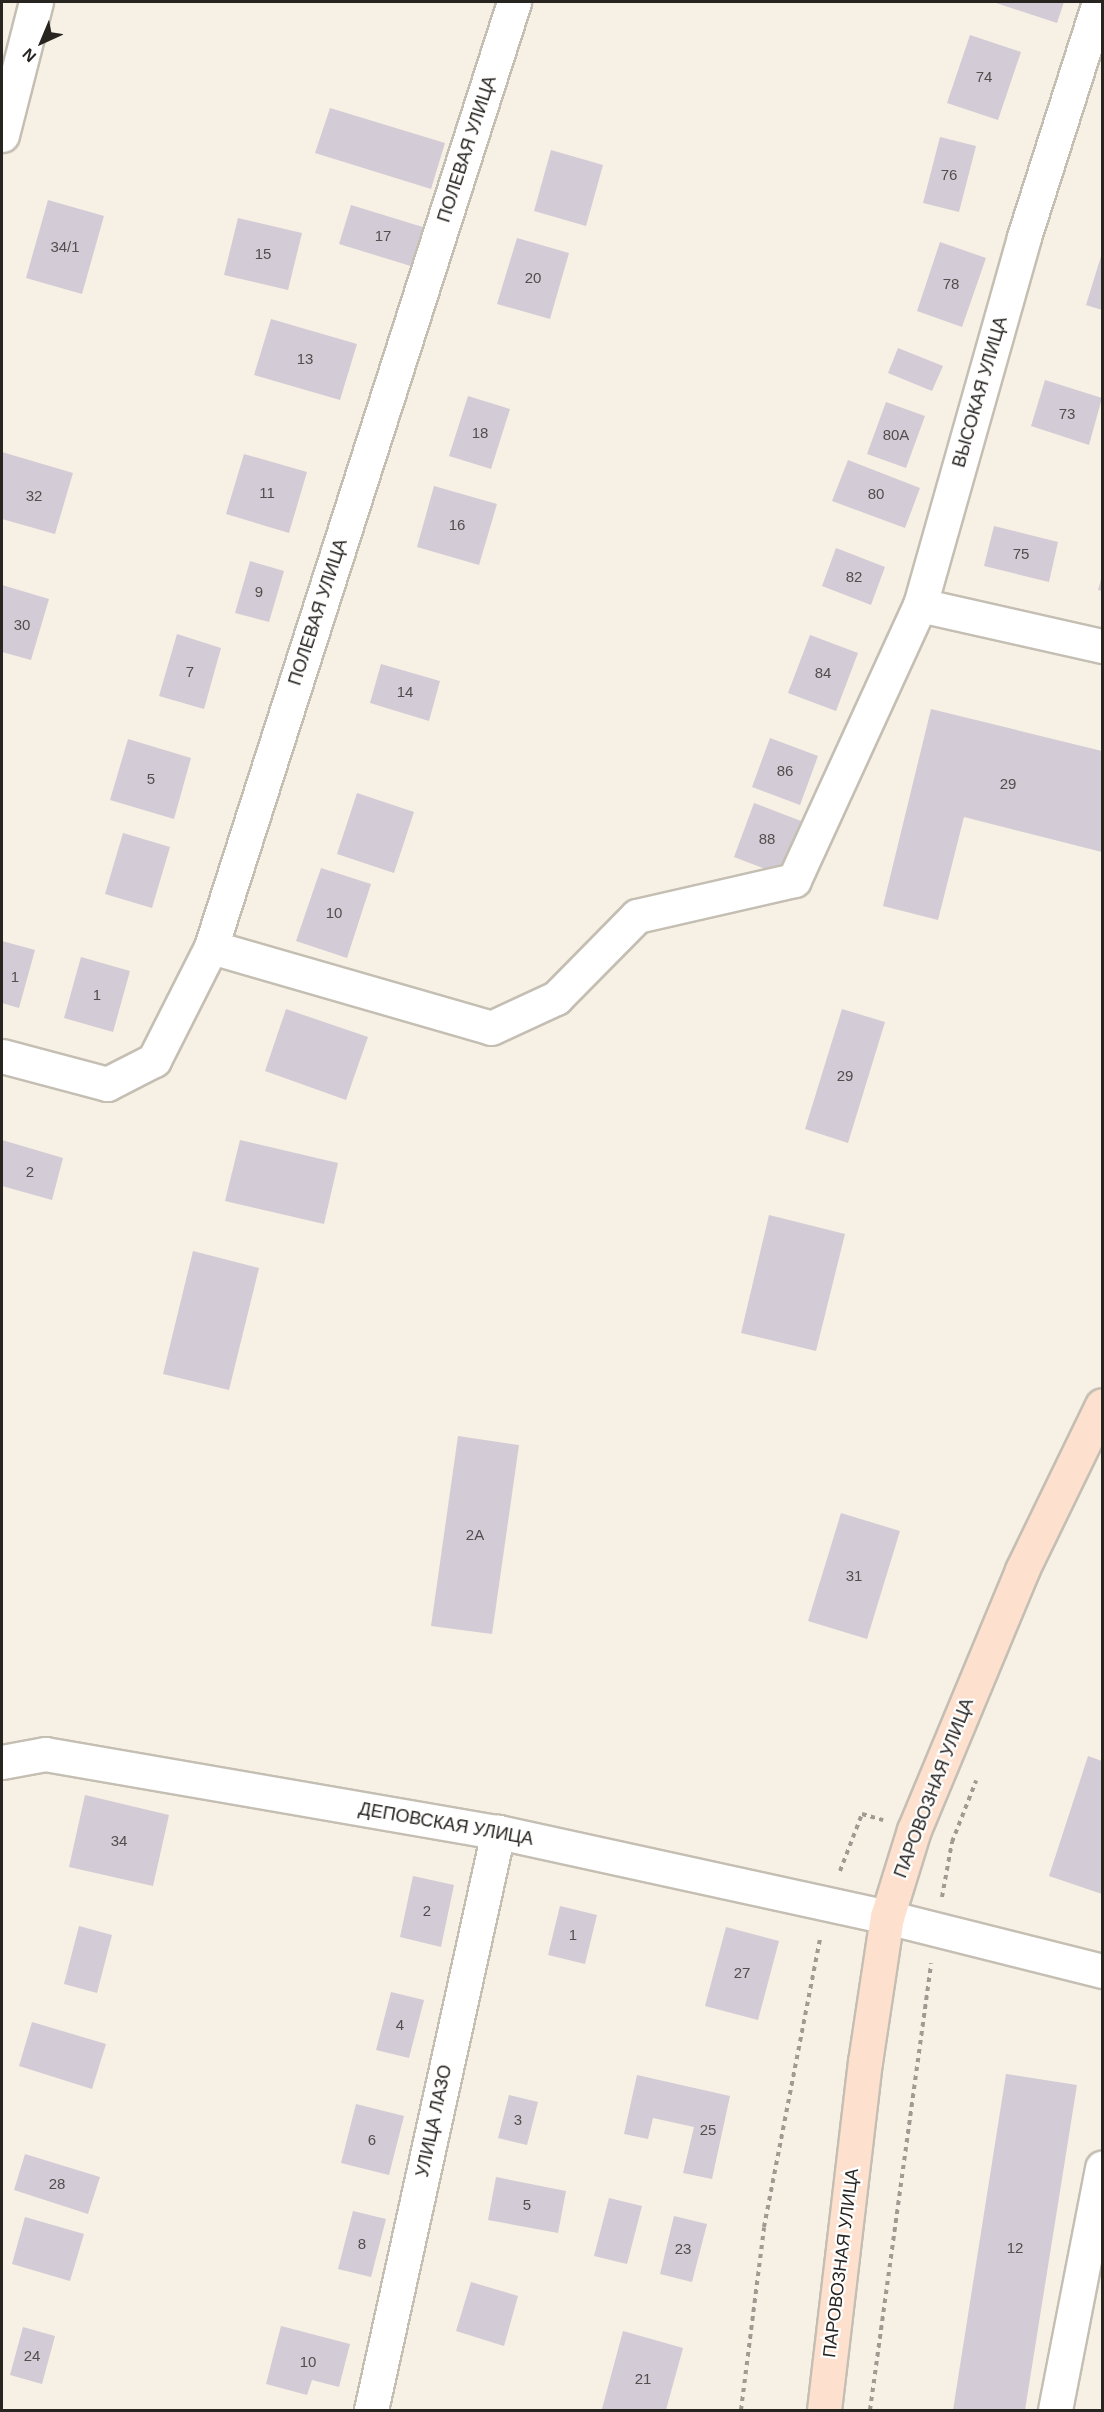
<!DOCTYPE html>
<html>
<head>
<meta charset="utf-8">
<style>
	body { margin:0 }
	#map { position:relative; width:1104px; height:2412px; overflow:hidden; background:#f7f1e5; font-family:Arial,sans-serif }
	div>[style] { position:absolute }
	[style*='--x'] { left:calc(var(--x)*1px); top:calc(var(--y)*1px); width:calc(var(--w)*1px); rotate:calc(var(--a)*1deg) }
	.building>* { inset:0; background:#d3cbd5 }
	.path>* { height:4px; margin-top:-2px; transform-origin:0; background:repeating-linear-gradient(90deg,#9f9a92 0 4.5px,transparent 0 9px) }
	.roads { filter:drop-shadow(2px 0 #c4beb3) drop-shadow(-2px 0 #c4beb3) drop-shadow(0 2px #c4beb3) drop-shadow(0 -2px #c4beb3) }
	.minor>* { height:33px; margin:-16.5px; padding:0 16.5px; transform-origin:16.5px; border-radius:16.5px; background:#fff }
	.major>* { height:33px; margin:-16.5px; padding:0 16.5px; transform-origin:16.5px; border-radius:16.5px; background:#fde0ce }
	span { translate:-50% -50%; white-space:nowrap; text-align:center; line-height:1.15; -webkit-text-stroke:4.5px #fff; paint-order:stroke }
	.number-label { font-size:15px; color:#534e4e }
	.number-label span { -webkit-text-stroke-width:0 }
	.street-label { font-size:18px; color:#282521 }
	.frame { position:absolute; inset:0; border:3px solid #282521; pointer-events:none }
	.north { position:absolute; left:12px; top:12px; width:60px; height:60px; -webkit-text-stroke:4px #fff; paint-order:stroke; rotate:224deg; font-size:16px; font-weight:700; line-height:24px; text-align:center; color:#282521 }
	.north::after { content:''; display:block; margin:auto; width:21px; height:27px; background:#282521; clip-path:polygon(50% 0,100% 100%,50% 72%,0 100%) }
</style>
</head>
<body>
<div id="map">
	<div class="building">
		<i style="clip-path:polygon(993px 2px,1064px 2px,1057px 23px)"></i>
		<i style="clip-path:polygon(970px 35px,1021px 52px,998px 120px,947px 103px)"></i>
		<i style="clip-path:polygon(330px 108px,445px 143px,431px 189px,315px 153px)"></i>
		<i style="clip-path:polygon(940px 137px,976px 146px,959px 212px,923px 203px)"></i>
		<i style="clip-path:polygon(551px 150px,603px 165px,586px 226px,534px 211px)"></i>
		<i style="clip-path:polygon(48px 200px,104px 216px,82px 294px,26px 278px)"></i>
		<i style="clip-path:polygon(351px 205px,426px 228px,414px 267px,339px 244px)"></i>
		<i style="clip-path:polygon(238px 218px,302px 233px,288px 290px,224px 275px)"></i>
		<i style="clip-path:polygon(517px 238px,569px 253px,550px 319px,497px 304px)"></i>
		<i style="clip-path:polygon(940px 242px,986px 258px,962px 327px,917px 311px)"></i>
		<i style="clip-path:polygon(1102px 253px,1102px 310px,1086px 305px)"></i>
		<i style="clip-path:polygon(271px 319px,357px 344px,340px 400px,254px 375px)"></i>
		<i style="clip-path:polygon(898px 348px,943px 366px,932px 391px,888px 373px)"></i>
		<i style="clip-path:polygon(1045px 380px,1102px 398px,1089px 445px,1031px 426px)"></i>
		<i style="clip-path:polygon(468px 396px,510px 409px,491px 469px,449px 456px)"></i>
		<i style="clip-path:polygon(886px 402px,925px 416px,906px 468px,867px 454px)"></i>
		<i style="clip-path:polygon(2px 452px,73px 473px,55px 534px,2px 519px)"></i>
		<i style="clip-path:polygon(244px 454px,307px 472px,289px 533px,226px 514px)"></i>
		<i style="clip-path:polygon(848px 460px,920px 488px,905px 528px,832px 501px)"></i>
		<i style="clip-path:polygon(434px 486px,497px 504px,479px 565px,417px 547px)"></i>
		<i style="clip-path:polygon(994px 526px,1058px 542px,1049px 582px,984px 566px)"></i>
		<i style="clip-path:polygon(836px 548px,885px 567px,871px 605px,822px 586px)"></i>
		<i style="clip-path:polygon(250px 561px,284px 571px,269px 622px,235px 613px)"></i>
		<i style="clip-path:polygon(1102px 576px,1102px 591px,1098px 590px)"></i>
		<i style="clip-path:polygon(2px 585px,49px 599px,31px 660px,2px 652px)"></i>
		<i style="clip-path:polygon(177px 634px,221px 648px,204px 709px,159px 696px)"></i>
		<i style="clip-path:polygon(810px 635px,858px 653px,836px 711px,788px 693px)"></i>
		<i style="clip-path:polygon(381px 664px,440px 681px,429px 721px,370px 703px)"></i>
		<i style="clip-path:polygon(931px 709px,1102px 751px,1102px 852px,964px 817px,938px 920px,883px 906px)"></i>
		<i style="clip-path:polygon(770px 738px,818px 756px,800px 805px,752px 787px)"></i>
		<i style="clip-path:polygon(128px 739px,191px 758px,174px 819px,110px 800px)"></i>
		<i style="clip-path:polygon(357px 793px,414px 812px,394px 873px,337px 854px)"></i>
		<i style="clip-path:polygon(754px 803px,801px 821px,781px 875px,734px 857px)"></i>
		<i style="clip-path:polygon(123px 833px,170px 847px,152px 908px,105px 894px)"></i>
		<i style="clip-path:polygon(321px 868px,371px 884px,347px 958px,296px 941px)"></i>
		<i style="clip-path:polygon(2px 941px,35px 950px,19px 1008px,2px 1003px)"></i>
		<i style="clip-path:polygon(81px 957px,130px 971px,113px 1032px,64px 1018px)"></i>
		<i style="clip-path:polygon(286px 1009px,368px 1037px,346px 1100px,265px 1071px)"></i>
		<i style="clip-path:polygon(842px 1009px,885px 1022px,848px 1143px,805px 1129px)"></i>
		<i style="clip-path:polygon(2px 1140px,63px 1158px,52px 1200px,2px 1186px)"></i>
		<i style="clip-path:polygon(240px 1140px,338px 1163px,324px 1224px,225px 1201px)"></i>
		<i style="clip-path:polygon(769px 1215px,845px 1234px,816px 1351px,741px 1333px)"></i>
		<i style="clip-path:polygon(193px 1251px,259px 1268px,229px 1390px,163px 1374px)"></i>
		<i style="clip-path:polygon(458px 1436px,519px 1445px,492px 1634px,431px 1626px)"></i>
		<i style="clip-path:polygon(841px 1513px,900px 1531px,867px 1639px,808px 1621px)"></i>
		<i style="clip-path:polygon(1088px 1756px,1102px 1761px,1102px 1894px,1049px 1876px)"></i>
		<i style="clip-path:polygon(85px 1795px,169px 1815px,153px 1886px,69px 1867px)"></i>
		<i style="clip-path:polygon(413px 1876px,454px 1885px,441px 1947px,400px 1937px)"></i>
		<i style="clip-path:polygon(560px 1906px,597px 1915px,585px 1964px,548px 1955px)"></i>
		<i style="clip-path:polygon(79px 1926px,112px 1935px,97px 1993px,64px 1984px)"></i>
		<i style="clip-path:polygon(726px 1927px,779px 1941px,758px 2020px,705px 2006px)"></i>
		<i style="clip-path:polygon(391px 1992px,424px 2000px,409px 2058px,376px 2050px)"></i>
		<i style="clip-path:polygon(32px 2022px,106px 2044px,92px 2089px,19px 2066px)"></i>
		<i style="clip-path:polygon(1006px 2074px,1077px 2085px,1025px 2410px,953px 2410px)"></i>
		<i style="clip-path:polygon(637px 2075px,730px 2096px,712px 2179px,683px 2173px,694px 2127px,653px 2118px,648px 2139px,624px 2134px)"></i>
		<i style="clip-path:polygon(509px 2095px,538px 2102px,527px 2145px,498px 2138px)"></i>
		<i style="clip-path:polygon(356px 2104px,404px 2116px,389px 2175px,341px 2163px)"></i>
		<i style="clip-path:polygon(25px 2154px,100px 2177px,88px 2214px,14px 2190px)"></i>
		<i style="clip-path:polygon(496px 2177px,566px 2191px,558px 2233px,488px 2220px)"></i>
		<i style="clip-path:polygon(609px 2198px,642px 2206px,627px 2264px,594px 2256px)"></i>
		<i style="clip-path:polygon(353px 2211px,386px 2219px,371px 2277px,338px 2269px)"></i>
		<i style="clip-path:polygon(674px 2216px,707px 2224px,692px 2282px,660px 2274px)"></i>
		<i style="clip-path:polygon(25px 2217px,84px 2234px,70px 2281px,12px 2264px)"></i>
		<i style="clip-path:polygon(471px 2282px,518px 2296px,504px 2346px,456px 2331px)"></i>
		<i style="clip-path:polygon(281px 2326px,350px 2344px,339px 2387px,312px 2380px,307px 2395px,266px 2384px)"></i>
		<i style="clip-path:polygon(23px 2327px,55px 2336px,42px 2384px,10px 2375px)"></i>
		<i style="clip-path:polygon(623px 2331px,683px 2348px,666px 2410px,602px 2409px)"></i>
	</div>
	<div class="path">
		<i style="--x:840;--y:1871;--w:61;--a:-68.9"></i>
		<i style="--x:862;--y:1814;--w:22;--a:16"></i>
		<i style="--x:942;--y:1897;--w:56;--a:-79.7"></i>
		<i style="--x:952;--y:1842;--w:66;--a:-68.5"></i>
		<i style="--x:741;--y:2410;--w:184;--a:-82.8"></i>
		<i style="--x:764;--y:2227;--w:294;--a:-79"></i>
		<i style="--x:870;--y:2410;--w:451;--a:-82.2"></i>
	</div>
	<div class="roads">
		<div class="minor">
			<i style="--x:2;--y:135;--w:137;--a:-75.7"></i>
			<i style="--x:920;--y:605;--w:187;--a:12.7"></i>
			<i style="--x:211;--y:947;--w:291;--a:16.1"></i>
			<i style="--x:491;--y:1028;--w:72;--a:-24.8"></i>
			<i style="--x:556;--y:998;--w:115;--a:-45.4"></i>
			<i style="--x:637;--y:916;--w:161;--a:-12.9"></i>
			<i style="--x:794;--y:880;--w:302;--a:-65.4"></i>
			<i style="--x:920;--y:605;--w:382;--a:-74.2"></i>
			<i style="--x:1024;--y:237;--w:247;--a:-72.3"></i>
			<i style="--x:2;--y:1056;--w:109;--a:14.9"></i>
			<i style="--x:107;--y:1084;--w:53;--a:-27.1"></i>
			<i style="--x:154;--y:1060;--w:127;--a:-63.2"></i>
			<i style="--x:211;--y:947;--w:992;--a:-72.22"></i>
			<i style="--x:2;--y:1762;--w:44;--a:-10.5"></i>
			<i style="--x:45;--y:1754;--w:460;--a:9.8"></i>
			<i style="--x:498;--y:1832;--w:398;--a:12.3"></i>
			<i style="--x:887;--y:1917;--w:222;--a:14.1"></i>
			<i style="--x:371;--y:2410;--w:592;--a:-77.61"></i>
			<i style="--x:1055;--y:2410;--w:247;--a:-79"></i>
		</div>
		<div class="major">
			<i style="--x:824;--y:2410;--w:350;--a:-83.3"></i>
			<i style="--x:865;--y:2062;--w:147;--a:-81.4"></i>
			<i style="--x:887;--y:1917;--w:91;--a:-72.8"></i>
			<i style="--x:914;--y:1830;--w:282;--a:-67.4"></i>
			<i style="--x:1022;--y:1570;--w:183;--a:-64.1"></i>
		</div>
	</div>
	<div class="number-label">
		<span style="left:984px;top:77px">74</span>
		<span style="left:949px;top:175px">76</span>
		<span style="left:383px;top:236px">17</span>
		<span style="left:65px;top:247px">34/1</span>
		<span style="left:263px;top:254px">15</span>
		<span style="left:533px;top:278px">20</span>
		<span style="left:951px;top:284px">78</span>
		<span style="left:305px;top:359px">13</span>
		<span style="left:1067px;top:414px">73</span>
		<span style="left:480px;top:433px">18</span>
		<span style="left:896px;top:435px">80А</span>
		<span style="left:267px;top:493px">11</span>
		<span style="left:876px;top:494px">80</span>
		<span style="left:34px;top:496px">32</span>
		<span style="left:457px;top:525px">16</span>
		<span style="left:1021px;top:554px">75</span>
		<span style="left:854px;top:577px">82</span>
		<span style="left:259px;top:592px">9</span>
		<span style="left:22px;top:625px">30</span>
		<span style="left:190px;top:672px">7</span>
		<span style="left:823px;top:673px">84</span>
		<span style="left:405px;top:692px">14</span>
		<span style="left:785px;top:771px">86</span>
		<span style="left:151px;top:779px">5</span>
		<span style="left:1008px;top:784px">29</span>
		<span style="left:767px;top:839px">88</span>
		<span style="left:334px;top:913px">10</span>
		<span style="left:15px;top:977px">1</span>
		<span style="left:97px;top:995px">1</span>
		<span style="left:845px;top:1076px">29</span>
		<span style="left:30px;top:1172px">2</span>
		<span style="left:475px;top:1535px">2А</span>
		<span style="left:854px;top:1576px">31</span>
		<span style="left:119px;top:1841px">34</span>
		<span style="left:427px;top:1911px">2</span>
		<span style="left:573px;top:1935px">1</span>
		<span style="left:742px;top:1973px">27</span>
		<span style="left:400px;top:2025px">4</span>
		<span style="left:518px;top:2120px">3</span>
		<span style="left:708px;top:2130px">25</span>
		<span style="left:372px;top:2140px">6</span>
		<span style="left:57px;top:2184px">28</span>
		<span style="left:527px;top:2205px">5</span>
		<span style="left:362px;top:2244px">8</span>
		<span style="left:1015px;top:2248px">12</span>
		<span style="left:683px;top:2249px">23</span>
		<span style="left:32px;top:2356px">24</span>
		<span style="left:308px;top:2362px">10</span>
		<span style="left:643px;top:2379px">21</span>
	</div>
	<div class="street-label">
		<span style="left:467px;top:149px;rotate:-72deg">ПОЛЕВАЯ УЛИЦА</span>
		<span style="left:980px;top:392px;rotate:-74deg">ВЫСОКАЯ УЛИЦА</span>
		<span style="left:318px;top:612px;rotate:-72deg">ПОЛЕВАЯ УЛИЦА</span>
		<span style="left:934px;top:1788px;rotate:-69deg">ПАРОВОЗНАЯ УЛИЦА</span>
		<span style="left:446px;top:1824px;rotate:10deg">ДЕПОВСКАЯ УЛИЦА</span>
		<span style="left:434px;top:2121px;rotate:-78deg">УЛИЦА ЛАЗО</span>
		<span style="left:841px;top:2263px;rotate:-83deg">ПАРОВОЗНАЯ УЛИЦА</span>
	</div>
	<div class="frame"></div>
	<div class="north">N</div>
</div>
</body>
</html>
